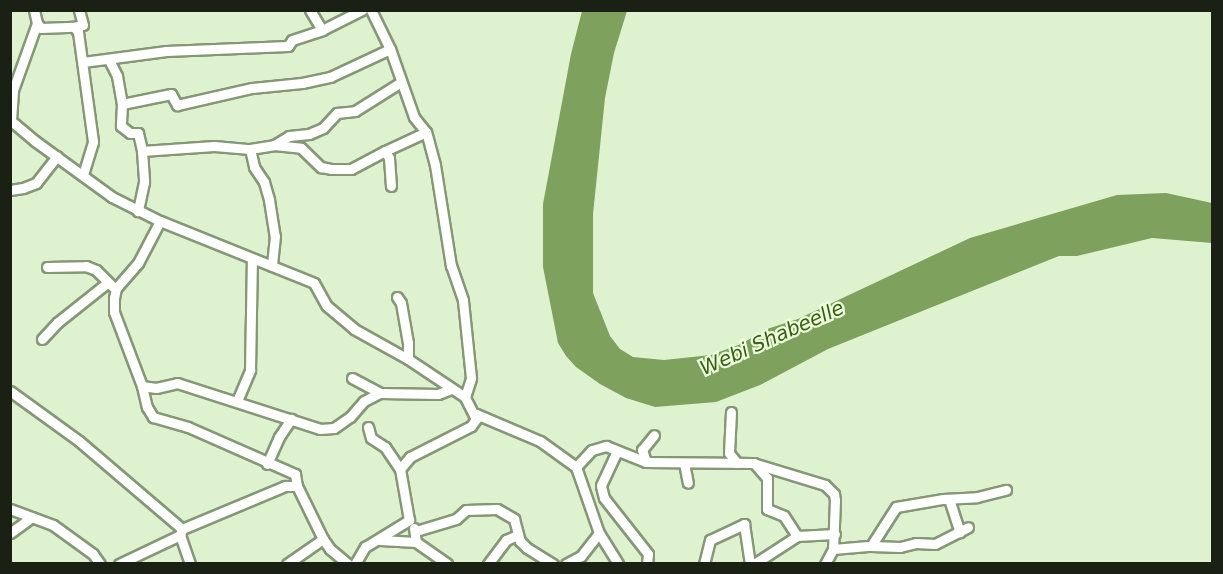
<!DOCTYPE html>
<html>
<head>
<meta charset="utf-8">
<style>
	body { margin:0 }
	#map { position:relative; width:1223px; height:574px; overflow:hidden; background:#dff2cf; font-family:"DejaVu Sans",sans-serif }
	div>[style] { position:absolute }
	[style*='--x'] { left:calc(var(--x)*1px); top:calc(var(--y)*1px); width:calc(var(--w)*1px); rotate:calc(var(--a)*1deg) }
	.water>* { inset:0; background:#7ea15d }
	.roads { filter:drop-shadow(2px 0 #869777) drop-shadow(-2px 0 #869777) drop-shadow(0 2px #869777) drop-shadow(0 -2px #869777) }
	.minor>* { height:9px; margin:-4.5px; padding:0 4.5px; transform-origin:4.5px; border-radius:4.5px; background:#fff }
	span { translate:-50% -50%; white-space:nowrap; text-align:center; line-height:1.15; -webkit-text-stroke:4.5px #ecffdd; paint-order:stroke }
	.water-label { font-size:20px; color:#3c5d14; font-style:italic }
	.frame { position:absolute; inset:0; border:12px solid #1a2014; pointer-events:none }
</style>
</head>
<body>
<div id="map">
	<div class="water">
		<i style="clip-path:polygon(582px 11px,627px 11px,614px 53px,605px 98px,593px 214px,593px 293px,610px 336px,620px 349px,633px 357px,664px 360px,711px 355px,741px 344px,767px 329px,798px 319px,970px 238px,1117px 195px,1166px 193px,1212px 203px,1212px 243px,1152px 238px,1077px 256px,1059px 256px,828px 349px,760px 385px,716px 402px,655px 407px,626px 398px,600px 384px,576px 367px,566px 356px,558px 343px,543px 267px,543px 204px,571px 54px)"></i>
	</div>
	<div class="roads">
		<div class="minor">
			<i style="--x:34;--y:10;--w:13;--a:77"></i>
			<i style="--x:37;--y:23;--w:6;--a:51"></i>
			<i style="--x:41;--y:28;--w:33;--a:-2"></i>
			<i style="--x:74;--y:27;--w:6;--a:51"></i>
			<i style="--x:78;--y:32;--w:111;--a:82.2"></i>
			<i style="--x:93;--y:142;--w:34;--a:107"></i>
			<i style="--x:310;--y:10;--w:23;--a:59"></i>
			<i style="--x:74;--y:27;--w:9;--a:-13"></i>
			<i style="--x:83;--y:25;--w:16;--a:-105"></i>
			<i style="--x:109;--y:60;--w:18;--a:63"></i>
			<i style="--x:117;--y:76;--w:28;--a:80"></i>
			<i style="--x:122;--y:104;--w:22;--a:93"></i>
			<i style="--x:121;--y:126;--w:11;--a:38"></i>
			<i style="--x:130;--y:133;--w:8;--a:0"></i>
			<i style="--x:138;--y:133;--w:18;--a:77"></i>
			<i style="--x:142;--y:151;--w:31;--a:86"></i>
			<i style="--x:144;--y:182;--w:30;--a:102"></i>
			<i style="--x:83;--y:62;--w:84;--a:-7.5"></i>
			<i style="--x:166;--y:51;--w:122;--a:-2.3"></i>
			<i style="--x:288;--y:46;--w:7;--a:-56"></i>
			<i style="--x:292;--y:40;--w:32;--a:-18"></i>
			<i style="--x:322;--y:30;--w:45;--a:-26.6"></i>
			<i style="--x:122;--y:104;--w:50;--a:-11.5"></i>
			<i style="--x:171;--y:94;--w:13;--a:61"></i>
			<i style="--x:177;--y:105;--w:77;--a:-12.8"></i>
			<i style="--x:252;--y:88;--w:50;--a:-5.7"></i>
			<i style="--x:302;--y:83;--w:29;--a:-12"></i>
			<i style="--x:330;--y:77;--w:66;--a:-25"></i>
			<i style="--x:10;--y:120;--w:33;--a:40"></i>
			<i style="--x:35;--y:141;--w:95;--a:36"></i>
			<i style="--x:112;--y:197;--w:54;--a:26.6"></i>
			<i style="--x:160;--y:221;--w:166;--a:21.9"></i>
			<i style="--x:314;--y:283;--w:26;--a:61"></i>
			<i style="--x:327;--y:306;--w:35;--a:40"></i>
			<i style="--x:354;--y:329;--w:62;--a:29.1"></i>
			<i style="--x:408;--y:359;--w:69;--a:33.7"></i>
			<i style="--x:11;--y:120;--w:30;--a:-86"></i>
			<i style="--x:13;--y:90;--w:71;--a:-70.3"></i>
			<i style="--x:274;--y:145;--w:27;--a:6"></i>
			<i style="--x:301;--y:148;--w:28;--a:44"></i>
			<i style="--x:321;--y:167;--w:10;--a:11"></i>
			<i style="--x:331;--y:169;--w:20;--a:0"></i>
			<i style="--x:351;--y:169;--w:38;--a:-28"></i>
			<i style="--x:385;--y:151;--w:8;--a:60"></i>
			<i style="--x:389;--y:158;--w:28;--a:86"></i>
			<i style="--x:250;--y:149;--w:18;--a:77"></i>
			<i style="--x:254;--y:167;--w:18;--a:56"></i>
			<i style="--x:264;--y:182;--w:19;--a:74"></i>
			<i style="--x:269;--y:200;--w:36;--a:81"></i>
			<i style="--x:275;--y:236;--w:30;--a:96"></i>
			<i style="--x:142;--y:151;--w:72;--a:-4"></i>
			<i style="--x:214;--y:146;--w:36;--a:5"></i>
			<i style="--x:250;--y:149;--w:24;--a:-9"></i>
			<i style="--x:274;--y:145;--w:17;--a:-31"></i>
			<i style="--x:289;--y:136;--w:20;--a:-6"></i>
			<i style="--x:309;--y:134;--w:15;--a:-23"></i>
			<i style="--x:323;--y:128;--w:21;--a:-47"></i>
			<i style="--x:337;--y:113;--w:18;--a:-6"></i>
			<i style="--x:355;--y:111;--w:54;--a:-32.2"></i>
			<i style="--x:385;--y:151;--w:45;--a:-24.9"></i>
			<i style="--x:10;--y:190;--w:13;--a:-9"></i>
			<i style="--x:23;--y:188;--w:14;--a:-21"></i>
			<i style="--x:36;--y:183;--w:34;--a:-52"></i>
			<i style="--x:160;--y:221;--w:47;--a:117.6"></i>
			<i style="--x:138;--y:263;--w:33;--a:131"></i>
			<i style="--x:116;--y:288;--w:10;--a:101"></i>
			<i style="--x:114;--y:298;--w:14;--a:90"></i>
			<i style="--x:114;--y:312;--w:79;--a:69.3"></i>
			<i style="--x:142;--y:386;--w:22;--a:77"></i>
			<i style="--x:147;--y:407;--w:12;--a:59"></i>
			<i style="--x:153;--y:417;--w:36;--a:16"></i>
			<i style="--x:188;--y:427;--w:117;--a:23.7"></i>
			<i style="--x:295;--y:474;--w:12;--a:81"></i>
			<i style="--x:47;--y:267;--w:39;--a:-1"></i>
			<i style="--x:86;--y:266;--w:11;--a:22"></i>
			<i style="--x:96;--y:270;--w:23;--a:45"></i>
			<i style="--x:397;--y:297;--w:7;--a:56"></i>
			<i style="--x:401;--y:303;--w:41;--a:80.1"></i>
			<i style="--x:408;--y:343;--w:16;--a:90"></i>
			<i style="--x:42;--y:339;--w:23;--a:-47"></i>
			<i style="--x:58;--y:322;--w:63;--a:-38.5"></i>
			<i style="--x:352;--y:378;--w:32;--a:28"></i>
			<i style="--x:380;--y:393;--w:58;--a:1"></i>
			<i style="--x:438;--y:394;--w:14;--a:-21"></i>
			<i style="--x:142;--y:386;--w:14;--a:8"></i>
			<i style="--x:156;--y:388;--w:22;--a:-13"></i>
			<i style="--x:177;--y:383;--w:150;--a:17.8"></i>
			<i style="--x:320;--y:429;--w:14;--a:-4"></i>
			<i style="--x:334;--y:428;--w:19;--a:-35"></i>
			<i style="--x:350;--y:417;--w:21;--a:-49"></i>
			<i style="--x:364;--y:401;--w:18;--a:-27"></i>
			<i style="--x:10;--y:391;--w:85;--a:35.9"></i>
			<i style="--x:79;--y:441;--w:135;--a:40.5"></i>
			<i style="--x:182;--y:529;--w:112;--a:-22.7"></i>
			<i style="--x:285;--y:486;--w:12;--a:0"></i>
			<i style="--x:297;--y:486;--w:59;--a:63.9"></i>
			<i style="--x:323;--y:539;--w:12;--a:55"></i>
			<i style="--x:330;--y:549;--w:23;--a:40"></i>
			<i style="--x:237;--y:401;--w:34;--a:-67"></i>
			<i style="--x:250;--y:370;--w:111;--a:-89"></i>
			<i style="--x:731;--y:412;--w:41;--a:92.8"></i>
			<i style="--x:729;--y:453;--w:13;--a:51"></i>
			<i style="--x:476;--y:419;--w:5;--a:-90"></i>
			<i style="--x:476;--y:414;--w:69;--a:22.9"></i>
			<i style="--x:540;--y:441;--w:44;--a:35.8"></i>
			<i style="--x:576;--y:467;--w:70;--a:70.8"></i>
			<i style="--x:599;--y:533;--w:36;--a:58"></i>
			<i style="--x:368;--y:427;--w:11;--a:75"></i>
			<i style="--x:371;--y:438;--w:17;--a:33"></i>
			<i style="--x:385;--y:447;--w:27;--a:56"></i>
			<i style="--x:617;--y:451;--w:38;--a:115"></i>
			<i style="--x:601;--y:486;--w:12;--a:76"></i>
			<i style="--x:604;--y:498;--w:71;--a:51.8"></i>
			<i style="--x:648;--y:554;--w:10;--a:96"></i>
			<i style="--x:646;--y:462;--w:13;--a:-108"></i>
			<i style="--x:642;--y:450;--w:19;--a:-51"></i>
			<i style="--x:684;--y:463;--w:20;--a:79"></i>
			<i style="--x:754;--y:463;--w:20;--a:49"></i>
			<i style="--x:767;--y:478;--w:31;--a:90"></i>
			<i style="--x:767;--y:509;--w:18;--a:22"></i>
			<i style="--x:784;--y:516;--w:24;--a:57"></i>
			<i style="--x:267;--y:464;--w:30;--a:-66"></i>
			<i style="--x:279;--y:437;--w:22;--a:-56"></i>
			<i style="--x:576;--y:467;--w:23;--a:-47"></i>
			<i style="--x:592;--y:450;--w:15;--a:-16"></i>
			<i style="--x:606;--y:446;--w:43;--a:21.8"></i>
			<i style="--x:646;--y:462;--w:107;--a:0.5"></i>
			<i style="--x:753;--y:463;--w:75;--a:17"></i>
			<i style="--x:825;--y:485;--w:13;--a:45"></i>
			<i style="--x:834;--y:494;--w:6;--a:81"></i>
			<i style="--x:835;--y:500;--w:49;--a:92.3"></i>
			<i style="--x:833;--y:549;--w:17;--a:118"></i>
			<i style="--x:949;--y:499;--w:35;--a:72"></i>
			<i style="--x:10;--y:509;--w:46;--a:20.4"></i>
			<i style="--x:53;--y:525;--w:49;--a:35.9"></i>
			<i style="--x:93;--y:554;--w:12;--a:55"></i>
			<i style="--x:414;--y:528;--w:14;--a:82"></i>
			<i style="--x:416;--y:542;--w:38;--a:35"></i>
			<i style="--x:416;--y:531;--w:42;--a:-16.7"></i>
			<i style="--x:456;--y:519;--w:13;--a:-42"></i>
			<i style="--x:466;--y:510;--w:31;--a:-2"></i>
			<i style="--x:497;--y:509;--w:20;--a:30"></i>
			<i style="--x:514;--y:519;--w:23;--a:75"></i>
			<i style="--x:520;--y:541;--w:10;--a:45"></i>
			<i style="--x:527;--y:548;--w:31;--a:32"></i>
			<i style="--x:10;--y:533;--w:27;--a:-36"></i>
			<i style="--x:180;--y:535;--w:31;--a:71"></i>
			<i style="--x:380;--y:540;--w:36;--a:3"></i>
			<i style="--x:871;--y:546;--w:46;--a:-57.3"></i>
			<i style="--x:896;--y:507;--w:48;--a:-9.7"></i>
			<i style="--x:943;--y:499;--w:34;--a:-3"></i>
			<i style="--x:977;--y:497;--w:30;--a:-14"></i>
			<i style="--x:833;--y:549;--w:38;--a:-5"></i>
			<i style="--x:871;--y:546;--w:29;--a:2"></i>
			<i style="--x:900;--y:547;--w:16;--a:-14"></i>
			<i style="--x:916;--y:543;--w:19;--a:3"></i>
			<i style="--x:935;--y:544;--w:37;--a:-27"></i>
			<i style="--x:119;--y:564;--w:68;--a:-25.4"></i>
			<i style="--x:180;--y:535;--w:6;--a:-72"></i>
			<i style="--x:287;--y:564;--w:44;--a:-34.8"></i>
			<i style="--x:355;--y:564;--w:20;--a:-60"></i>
			<i style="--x:365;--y:547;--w:52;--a:-31.5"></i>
			<i style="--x:409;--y:520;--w:52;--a:-100"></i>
			<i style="--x:400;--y:469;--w:16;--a:-50"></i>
			<i style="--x:410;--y:457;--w:68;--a:-26.9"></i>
			<i style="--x:471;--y:426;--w:9;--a:-54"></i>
			<i style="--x:476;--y:419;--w:25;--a:-117"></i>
			<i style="--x:465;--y:397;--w:20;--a:-72"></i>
			<i style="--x:471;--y:378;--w:78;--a:-95.9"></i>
			<i style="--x:463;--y:300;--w:36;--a:-109"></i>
			<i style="--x:451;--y:266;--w:102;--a:-99"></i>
			<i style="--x:435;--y:165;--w:34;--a:-105"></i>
			<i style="--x:426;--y:132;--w:19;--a:-129"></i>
			<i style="--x:414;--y:117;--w:72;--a:-109.4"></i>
			<i style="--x:390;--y:49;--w:43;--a:-116"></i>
			<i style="--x:488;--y:564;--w:30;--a:-53"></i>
			<i style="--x:506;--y:540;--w:13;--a:-23"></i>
			<i style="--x:566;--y:564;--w:17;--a:-28"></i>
			<i style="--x:581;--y:556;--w:29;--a:-52"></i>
			<i style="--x:704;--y:564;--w:25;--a:-76"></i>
			<i style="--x:710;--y:540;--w:38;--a:-25"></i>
			<i style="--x:744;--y:524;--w:40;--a:81.5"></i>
			<i style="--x:754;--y:564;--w:51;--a:-33.1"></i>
			<i style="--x:797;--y:536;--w:38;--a:-3"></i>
		</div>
	</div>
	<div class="water-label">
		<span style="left:772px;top:338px;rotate:-24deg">Webi Shabeelle</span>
	</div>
	<div class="frame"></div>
</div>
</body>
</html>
